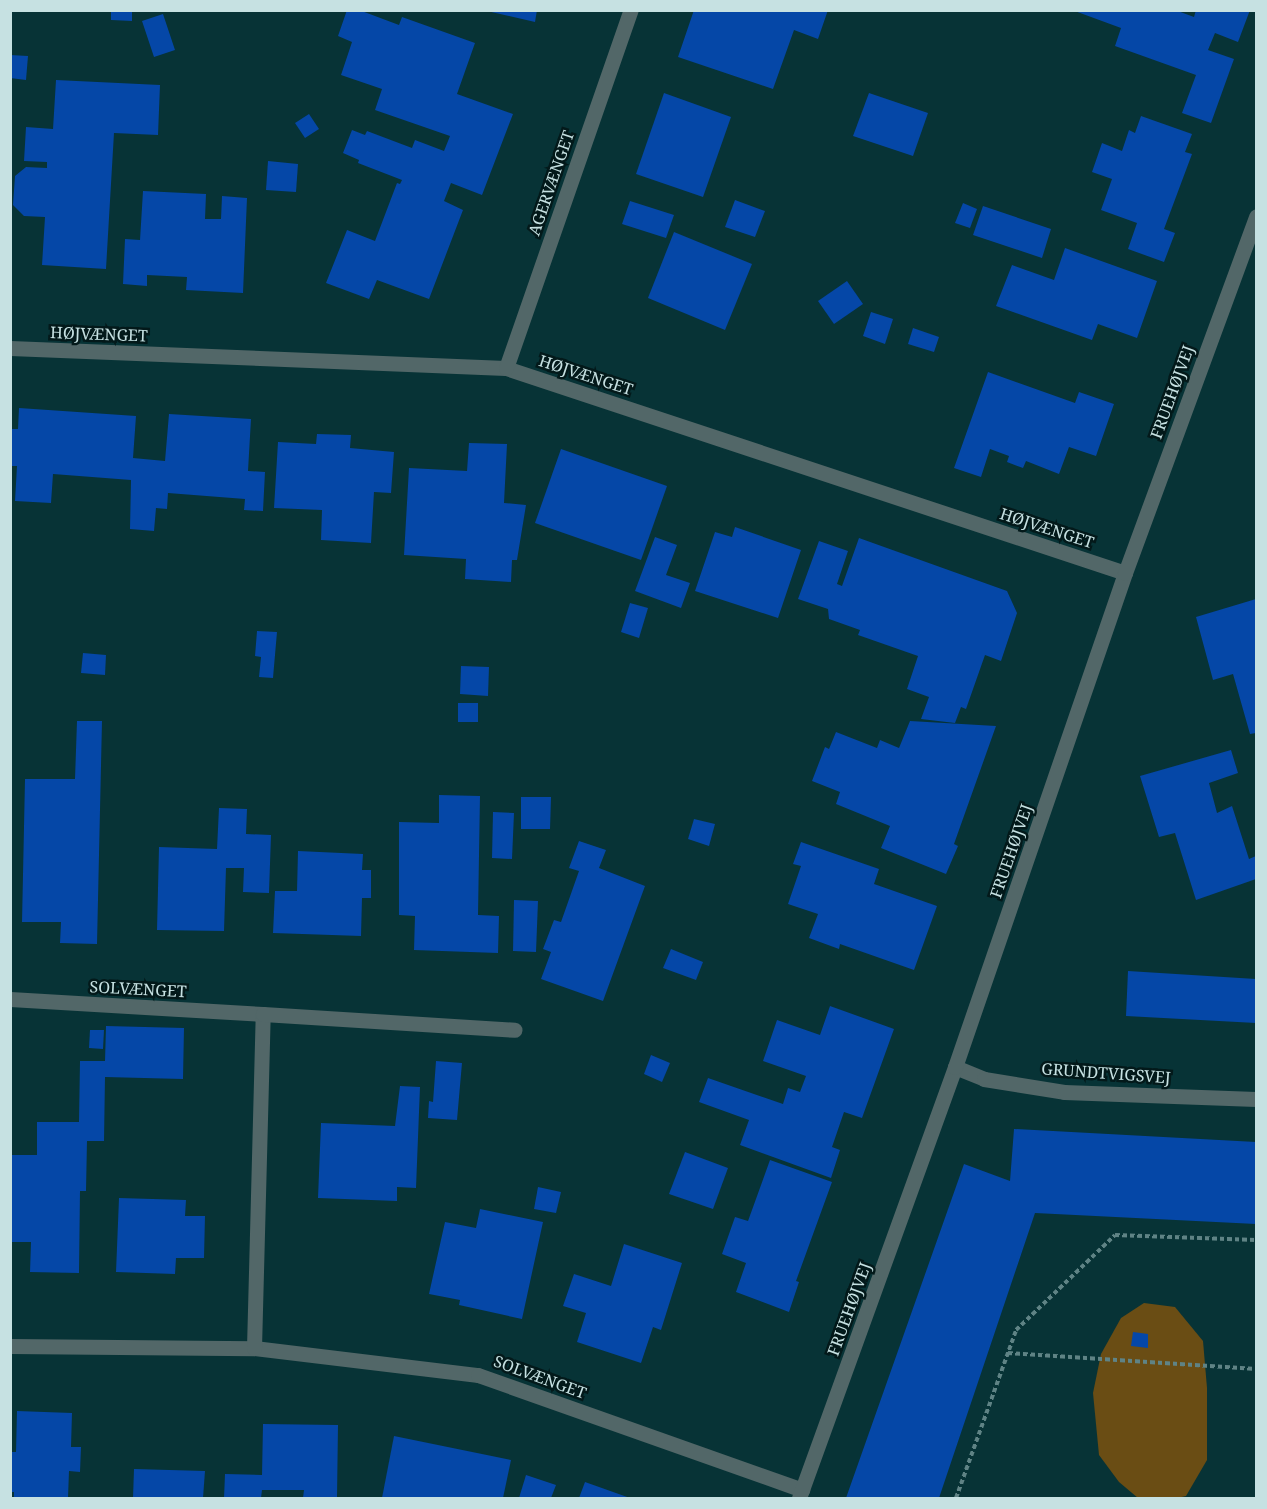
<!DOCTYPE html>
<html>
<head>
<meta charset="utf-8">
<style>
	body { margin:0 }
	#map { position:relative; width:1267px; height:1509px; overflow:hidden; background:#073336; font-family:"Noto Serif",serif }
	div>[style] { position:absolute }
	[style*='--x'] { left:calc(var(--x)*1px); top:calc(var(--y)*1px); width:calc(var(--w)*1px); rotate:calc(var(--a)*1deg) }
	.green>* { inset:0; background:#6a4d14 }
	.building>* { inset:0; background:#0547a7 }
	.path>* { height:4px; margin-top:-2px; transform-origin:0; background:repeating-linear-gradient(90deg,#5f8385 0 4.5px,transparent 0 7.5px) }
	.minor>* { height:15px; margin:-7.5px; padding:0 7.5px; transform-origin:7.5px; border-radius:7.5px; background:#526768 }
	span { translate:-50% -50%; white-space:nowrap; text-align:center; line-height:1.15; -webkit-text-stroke:5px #03191a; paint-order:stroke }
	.street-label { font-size:16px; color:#c6e1e2 }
	.frame { position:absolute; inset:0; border:12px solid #c6e1e2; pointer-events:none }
</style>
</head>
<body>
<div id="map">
	<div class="green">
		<i style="clip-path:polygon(1144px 1303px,1175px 1307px,1203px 1341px,1207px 1388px,1207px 1460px,1186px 1496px,1177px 1498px,1138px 1498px,1119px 1482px,1099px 1455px,1093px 1393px,1101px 1354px,1121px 1318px)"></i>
	</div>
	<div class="building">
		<i style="clip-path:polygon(111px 10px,132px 10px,132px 21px,111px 20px)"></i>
		<i style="clip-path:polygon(347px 10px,359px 10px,399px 25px,402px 17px,475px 43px,457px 94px,513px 114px,482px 195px,451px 183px,444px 201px,463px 210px,429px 299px,377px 280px,369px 299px,326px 283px,347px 230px,375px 241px,397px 183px,400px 184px,402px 180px,358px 163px,359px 160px,343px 153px,352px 130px,365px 135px,367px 131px,412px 148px,415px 140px,444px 151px,450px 136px,375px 110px,382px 89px,341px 75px,352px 42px,338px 36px)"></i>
		<i style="clip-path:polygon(487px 10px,537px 10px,535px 22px,487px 11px)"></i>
		<i style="clip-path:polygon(694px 10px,828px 10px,818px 39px,794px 30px,773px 89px,678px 57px)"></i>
		<i style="clip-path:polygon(1072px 10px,1175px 10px,1194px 17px,1196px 10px,1250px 10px,1238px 42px,1215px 33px,1208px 50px,1234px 59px,1211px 123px,1182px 113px,1196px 75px,1115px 46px,1121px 28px)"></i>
		<i style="clip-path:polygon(163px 14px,175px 50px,154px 57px,142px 21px)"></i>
		<i style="clip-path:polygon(10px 55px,28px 56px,26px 80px,10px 78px)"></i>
		<i style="clip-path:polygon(56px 80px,160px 85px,158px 135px,114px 133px,106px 269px,42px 265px,45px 217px,24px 216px,13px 205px,15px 176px,26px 167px,47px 168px,47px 162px,24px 161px,26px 127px,53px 129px)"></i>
		<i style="clip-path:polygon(664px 93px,731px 117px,703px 197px,636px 174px)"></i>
		<i style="clip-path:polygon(869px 93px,928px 113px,913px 156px,853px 136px)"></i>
		<i style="clip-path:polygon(309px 114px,319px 129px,305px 138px,295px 123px)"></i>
		<i style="clip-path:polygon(1141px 116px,1192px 134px,1185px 152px,1192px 154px,1164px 229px,1175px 233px,1164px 262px,1128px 249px,1137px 223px,1101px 210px,1112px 179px,1092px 172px,1102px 143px,1122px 151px,1129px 130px,1135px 133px)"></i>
		<i style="clip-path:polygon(268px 161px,298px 164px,296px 192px,266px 190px)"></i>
		<i style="clip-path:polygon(143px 191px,206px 194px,205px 219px,221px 219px,222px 196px,247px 198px,243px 293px,186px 290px,187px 277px,147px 275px,147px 286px,123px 284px,125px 239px,140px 240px)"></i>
		<i style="clip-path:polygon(735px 200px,765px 211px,755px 237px,725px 227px)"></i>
		<i style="clip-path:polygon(630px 201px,674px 215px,666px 238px,622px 224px)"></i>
		<i style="clip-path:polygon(963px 203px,977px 209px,970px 228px,955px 223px)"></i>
		<i style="clip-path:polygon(983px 206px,1051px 229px,1042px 258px,973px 235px)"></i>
		<i style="clip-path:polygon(674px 232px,752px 264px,725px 330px,648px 298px)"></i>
		<i style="clip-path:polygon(1065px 248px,1157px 281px,1137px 338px,1098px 324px,1092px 340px,996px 306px,1012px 265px,1054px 280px)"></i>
		<i style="clip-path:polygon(847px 281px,863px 304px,834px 324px,818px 301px)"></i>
		<i style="clip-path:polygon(871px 312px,893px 319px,885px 344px,863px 336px)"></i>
		<i style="clip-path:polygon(913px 328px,939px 337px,934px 352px,908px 344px)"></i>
		<i style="clip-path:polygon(988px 372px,1075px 403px,1079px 392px,1114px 404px,1096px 456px,1069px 447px,1059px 474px,1026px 461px,1023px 468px,1007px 462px,1009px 456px,990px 449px,981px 477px,954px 468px)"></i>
		<i style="clip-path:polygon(19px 408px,136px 416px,133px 458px,165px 461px,169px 414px,251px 419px,248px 471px,265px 472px,263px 511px,244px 510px,245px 499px,168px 493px,167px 509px,156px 508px,154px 531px,130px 529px,131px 480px,53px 474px,51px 503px,15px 501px,17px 466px,10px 466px,10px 429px,18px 429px)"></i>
		<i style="clip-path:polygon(317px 434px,351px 435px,350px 448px,394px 452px,391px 493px,374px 492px,371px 543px,321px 540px,322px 510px,274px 508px,278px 442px,316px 444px)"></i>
		<i style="clip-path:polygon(469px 443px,507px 444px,504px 503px,526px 505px,517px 560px,512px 560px,511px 582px,465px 579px,466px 559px,404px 555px,409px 468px,467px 471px)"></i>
		<i style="clip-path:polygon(561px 449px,667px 486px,641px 560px,535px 523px)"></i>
		<i style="clip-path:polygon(735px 527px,801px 550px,778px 618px,695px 591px,715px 532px,732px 537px)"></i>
		<i style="clip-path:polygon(655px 537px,677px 545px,666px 575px,690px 583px,681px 608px,635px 591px)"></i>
		<i style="clip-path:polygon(859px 538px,1007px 591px,1017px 613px,1001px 661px,985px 655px,966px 709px,961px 707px,955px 723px,921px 719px,929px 697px,907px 689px,918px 656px,858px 635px,860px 630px,829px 619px,828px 609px,798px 599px,819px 541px,848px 551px,837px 584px,842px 586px)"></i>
		<i style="clip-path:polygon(1256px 599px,1256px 733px,1250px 734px,1233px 674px,1213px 680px,1196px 617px)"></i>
		<i style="clip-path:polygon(630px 603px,648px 608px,639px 638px,621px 632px)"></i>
		<i style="clip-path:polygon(257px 631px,277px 632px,273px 678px,259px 677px,261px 657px,255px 656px)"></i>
		<i style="clip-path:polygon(83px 653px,106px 655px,105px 675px,81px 673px)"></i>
		<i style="clip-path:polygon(461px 666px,489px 667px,488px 696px,460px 694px)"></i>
		<i style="clip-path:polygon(458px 703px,478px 703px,478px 722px,458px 722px)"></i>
		<i style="clip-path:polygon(77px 721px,102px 721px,97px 944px,60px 943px,61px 922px,22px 922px,25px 779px,75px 779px)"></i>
		<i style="clip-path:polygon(910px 721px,996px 726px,954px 844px,958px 846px,946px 874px,881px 848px,890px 826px,836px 804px,840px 792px,812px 781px,825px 747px,829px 749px,836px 732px,877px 748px,880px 740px,899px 748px)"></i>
		<i style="clip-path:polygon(1231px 750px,1238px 773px,1209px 783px,1217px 813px,1232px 806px,1249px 859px,1256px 856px,1256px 879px,1196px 900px,1175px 833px,1159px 837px,1140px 776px)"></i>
		<i style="clip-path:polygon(439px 795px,480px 796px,478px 915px,499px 916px,498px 953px,414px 950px,415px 916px,399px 915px,399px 822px,439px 823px)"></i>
		<i style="clip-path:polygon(521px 797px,551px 797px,550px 829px,521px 829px)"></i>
		<i style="clip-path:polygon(219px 808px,247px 809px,246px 834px,271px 835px,269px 893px,243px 892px,244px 868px,226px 868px,224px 931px,157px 930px,159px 847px,217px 849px)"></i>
		<i style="clip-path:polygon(493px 812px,514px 813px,512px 859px,492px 858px)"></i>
		<i style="clip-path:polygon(694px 819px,715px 824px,709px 846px,688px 839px)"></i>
		<i style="clip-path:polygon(579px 841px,606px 850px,599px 868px,645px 886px,603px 1001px,541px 979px,551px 952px,543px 949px,554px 920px,561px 922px,579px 871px,569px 868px)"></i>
		<i style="clip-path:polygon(801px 842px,879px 869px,874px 884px,937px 906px,914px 970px,840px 944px,839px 949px,809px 938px,818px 914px,788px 904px,801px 866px,793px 864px)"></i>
		<i style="clip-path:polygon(298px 851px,363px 854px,362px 870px,371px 870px,371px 898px,362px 898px,361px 936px,273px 933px,275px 891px,297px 891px)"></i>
		<i style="clip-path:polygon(514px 900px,538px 901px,536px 952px,513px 951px)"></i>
		<i style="clip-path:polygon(671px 949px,703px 962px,696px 980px,663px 968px)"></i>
		<i style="clip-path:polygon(1128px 971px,1256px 979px,1256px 1023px,1126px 1016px)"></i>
		<i style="clip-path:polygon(830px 1006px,894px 1029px,862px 1118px,844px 1112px,832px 1147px,840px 1150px,831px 1178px,740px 1145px,749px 1120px,699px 1102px,708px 1078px,783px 1104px,788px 1088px,800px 1092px,806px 1076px,763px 1061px,777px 1020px,820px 1035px)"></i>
		<i style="clip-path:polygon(106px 1026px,184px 1028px,183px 1079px,105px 1077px,104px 1141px,87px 1141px,86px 1191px,80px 1191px,79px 1273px,30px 1272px,31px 1242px,10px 1242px,10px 1155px,37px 1155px,37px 1122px,79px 1122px,80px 1061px,105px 1061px)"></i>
		<i style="clip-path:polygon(90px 1030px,104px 1030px,103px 1049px,89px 1048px)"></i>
		<i style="clip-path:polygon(651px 1055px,670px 1063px,662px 1082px,644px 1074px)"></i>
		<i style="clip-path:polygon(436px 1061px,462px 1063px,457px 1120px,428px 1118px,429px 1101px,433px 1102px)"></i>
		<i style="clip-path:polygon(400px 1086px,420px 1087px,416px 1188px,397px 1187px,397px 1201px,318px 1198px,321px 1123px,395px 1126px)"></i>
		<i style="clip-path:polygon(1014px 1129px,1256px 1142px,1256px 1224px,1035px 1213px,939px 1498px,846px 1498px,964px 1164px,1010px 1181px)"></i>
		<i style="clip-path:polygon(685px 1152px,728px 1168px,713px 1209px,669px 1194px)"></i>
		<i style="clip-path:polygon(770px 1160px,832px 1182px,796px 1281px,799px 1282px,789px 1312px,736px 1292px,746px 1263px,722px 1254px,735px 1217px,748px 1221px)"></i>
		<i style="clip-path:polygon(538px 1187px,561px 1192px,556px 1213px,534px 1209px)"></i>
		<i style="clip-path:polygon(119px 1198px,186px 1200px,185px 1216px,205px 1216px,204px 1258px,176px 1258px,175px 1274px,116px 1272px)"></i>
		<i style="clip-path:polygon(480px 1209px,543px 1222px,522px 1319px,459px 1305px,460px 1300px,429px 1294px,445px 1222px,476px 1228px)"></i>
		<i style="clip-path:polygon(624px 1244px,682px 1263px,661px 1330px,653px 1327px,641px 1363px,577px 1342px,586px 1313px,563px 1306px,574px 1274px,611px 1286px)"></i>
		<i style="clip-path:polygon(1133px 1332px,1148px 1334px,1148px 1348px,1131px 1346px)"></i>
		<i style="clip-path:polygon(17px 1411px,72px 1413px,71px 1447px,81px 1447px,80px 1472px,69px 1471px,68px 1498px,14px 1498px,14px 1492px,10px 1492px,10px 1452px,16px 1452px)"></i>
		<i style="clip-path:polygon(263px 1424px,338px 1425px,337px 1498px,303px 1498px,304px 1490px,262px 1490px,261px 1498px,224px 1498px,225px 1474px,262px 1475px)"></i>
		<i style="clip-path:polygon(394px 1436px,511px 1460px,503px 1498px,382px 1498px)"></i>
		<i style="clip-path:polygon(134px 1469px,205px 1471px,203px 1498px,133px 1498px)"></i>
		<i style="clip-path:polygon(526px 1475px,556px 1485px,551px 1498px,519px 1498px)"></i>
		<i style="clip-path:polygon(585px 1482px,630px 1498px,579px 1498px)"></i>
	</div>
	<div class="path">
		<i style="--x:1008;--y:1353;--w:249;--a:3.7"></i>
		<i style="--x:956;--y:1498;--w:178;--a:-70.3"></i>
		<i style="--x:1016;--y:1330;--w:137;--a:-43.8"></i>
		<i style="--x:1115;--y:1235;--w:141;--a:2"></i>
	</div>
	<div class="minor">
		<i style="--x:10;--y:348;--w:496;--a:2.3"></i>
		<i style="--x:506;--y:368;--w:652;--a:18.32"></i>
		<i style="--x:506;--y:368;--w:379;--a:-70.8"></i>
		<i style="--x:10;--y:999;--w:253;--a:3.4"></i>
		<i style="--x:955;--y:1067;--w:31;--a:22"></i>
		<i style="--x:984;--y:1079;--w:81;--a:9.2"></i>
		<i style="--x:1064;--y:1092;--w:192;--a:2.1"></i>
		<i style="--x:10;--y:1346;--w:244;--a:0.5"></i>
		<i style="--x:254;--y:1348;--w:226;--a:6.9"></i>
		<i style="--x:478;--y:1375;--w:344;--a:19.5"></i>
		<i style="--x:254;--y:1348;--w:334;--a:-88.5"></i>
		<i style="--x:263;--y:1014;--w:252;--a:3.6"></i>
		<i style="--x:799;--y:1498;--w:458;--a:-70.1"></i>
		<i style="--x:955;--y:1067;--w:522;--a:-71.01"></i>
		<i style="--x:1125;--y:573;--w:380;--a:-69.8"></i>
	</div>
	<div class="street-label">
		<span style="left:551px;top:183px;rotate:-71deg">AGERVÆNGET</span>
		<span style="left:99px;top:334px;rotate:2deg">HØJVÆNGET</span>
		<span style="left:586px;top:375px;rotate:18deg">HØJVÆNGET</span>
		<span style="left:1172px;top:392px;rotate:-70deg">FRUEHØJVEJ</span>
		<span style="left:1047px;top:528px;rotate:18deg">HØJVÆNGET</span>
		<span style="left:1011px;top:851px;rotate:-71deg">FRUEHØJVEJ</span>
		<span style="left:138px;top:989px;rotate:3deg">SOLVÆNGET</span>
		<span style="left:1106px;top:1073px;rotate:4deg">GRUNDTVIGSVEJ</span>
		<span style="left:849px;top:1309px;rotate:-70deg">FRUEHØJVEJ</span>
		<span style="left:540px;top:1377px;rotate:20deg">SOLVÆNGET</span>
	</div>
	<div class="frame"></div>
</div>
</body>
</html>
